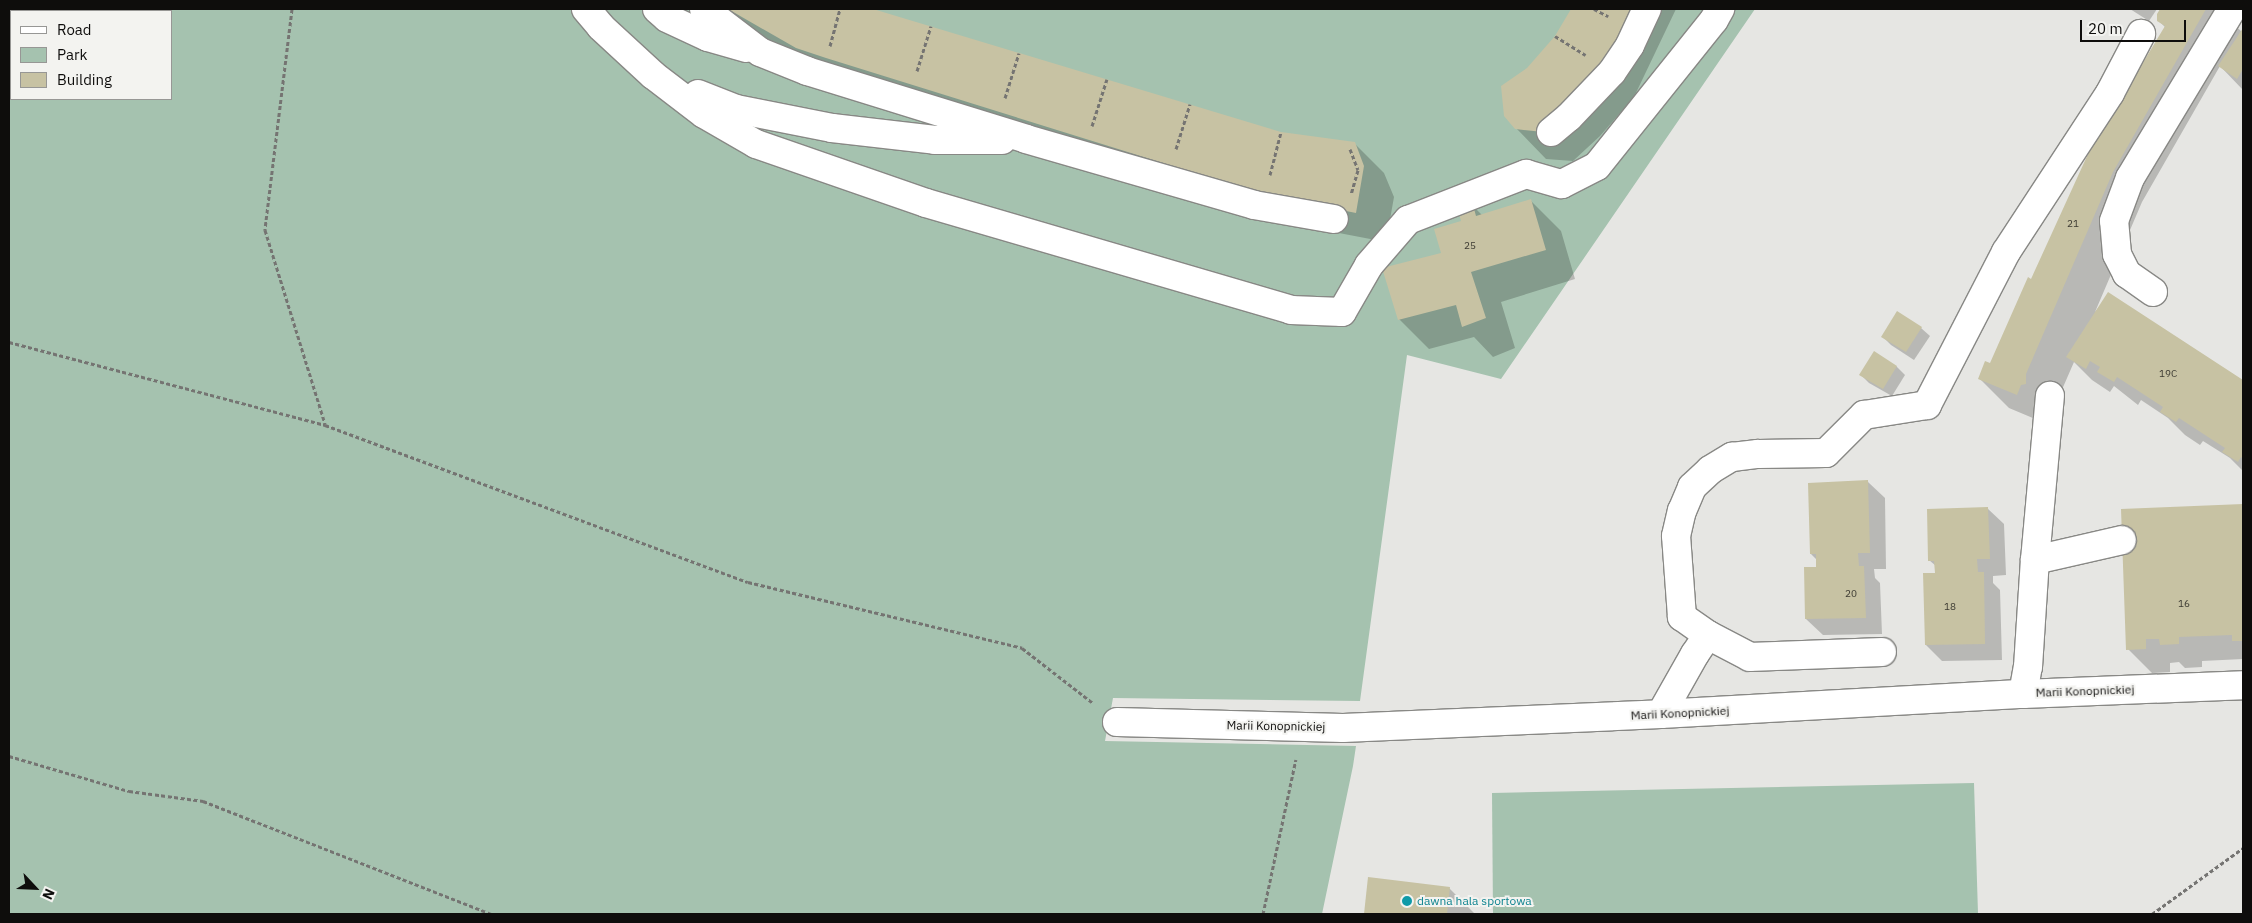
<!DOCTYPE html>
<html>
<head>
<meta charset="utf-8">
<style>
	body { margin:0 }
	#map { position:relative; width:2252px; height:923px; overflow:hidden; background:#e6e6e3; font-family:"IBM Plex Sans",sans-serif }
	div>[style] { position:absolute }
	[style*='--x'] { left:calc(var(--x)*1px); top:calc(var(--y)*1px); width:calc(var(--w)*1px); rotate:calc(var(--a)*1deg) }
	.green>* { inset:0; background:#a5c2af }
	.shadow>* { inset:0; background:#0003 }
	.building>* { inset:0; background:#c7c2a3 }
	.path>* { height:3px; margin-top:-1.5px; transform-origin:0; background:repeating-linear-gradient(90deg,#757472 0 4px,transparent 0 6.5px) }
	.roads { filter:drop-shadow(1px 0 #888885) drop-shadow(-1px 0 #888885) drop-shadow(0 1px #888885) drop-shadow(0 -1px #888885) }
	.minor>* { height:28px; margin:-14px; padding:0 14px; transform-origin:14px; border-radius:14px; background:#fff }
	.dots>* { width:14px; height:14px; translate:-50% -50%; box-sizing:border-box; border:2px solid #f3f3f0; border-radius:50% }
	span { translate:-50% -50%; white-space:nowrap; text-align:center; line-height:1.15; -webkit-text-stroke:4px #f3f3f0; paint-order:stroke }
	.number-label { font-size:10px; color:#3c3a32 }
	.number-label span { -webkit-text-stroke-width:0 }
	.street-label { font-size:12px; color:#0e0d0c }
	.culture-label { font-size:12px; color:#0d838f }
	.left { translate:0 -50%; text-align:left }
	.frame { position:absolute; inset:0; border:10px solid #0e0d0c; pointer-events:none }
	.legend { position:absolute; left:10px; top:10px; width:162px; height:90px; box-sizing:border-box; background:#f3f3f0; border:1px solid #979795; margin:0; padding:6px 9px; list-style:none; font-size:15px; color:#0e0d0c }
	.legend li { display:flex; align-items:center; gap:10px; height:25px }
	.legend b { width:25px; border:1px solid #979795 }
	.north { position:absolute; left:10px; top:863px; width:50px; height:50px; -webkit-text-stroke:4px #f3f3f0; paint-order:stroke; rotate:115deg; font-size:14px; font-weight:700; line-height:20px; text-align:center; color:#0e0d0c }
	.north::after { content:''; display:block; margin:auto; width:18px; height:22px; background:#0e0d0c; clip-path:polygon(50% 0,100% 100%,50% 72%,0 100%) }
	.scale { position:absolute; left:2080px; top:20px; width:106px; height:22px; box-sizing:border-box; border:2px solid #0e0d0c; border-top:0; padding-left:6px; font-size:15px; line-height:18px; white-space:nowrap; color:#0e0d0c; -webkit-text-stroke:4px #f3f3f0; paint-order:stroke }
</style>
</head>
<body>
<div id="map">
	<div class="green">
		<i style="clip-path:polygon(evenodd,9px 9px,1755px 9px,1501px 379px,1407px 355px,1360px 701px,1113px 698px,1105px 741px,1356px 746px,1353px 766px,1322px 914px,9px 914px,9px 9px,11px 11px,171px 11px,171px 99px,11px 99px,11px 11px)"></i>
		<i style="clip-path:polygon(1974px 783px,1978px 914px,1493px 914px,1492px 793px)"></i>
	</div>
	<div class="shadow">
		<i style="clip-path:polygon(727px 9px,868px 9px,1280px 133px,1354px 143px,1384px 173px,1394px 197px,1386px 242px,1297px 225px,827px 77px,755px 36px)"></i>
		<i style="clip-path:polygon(1572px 9px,1676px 9px,1634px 97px,1600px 136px,1573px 161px,1546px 159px,1516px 128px,1528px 69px,1556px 36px)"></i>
		<i style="clip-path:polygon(2130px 9px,2157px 9px,2149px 21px)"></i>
		<i style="clip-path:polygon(2162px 9px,2225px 9px,2222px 13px,2242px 32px,2243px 30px,2243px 90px,2220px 66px,2142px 202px,2095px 312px,2109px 294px,2243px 381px,2243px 471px,2230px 458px,2203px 441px,2200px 445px,2185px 435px,2168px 418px,2141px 400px,2138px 405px,2114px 386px,2110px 392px,2092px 380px,2074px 362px,2047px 424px,2009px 408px,1979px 378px,1991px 365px,2032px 281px,2165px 27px,2159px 21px,2158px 14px)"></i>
		<i style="clip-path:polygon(1531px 201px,1561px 231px,1575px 279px,1501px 302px,1515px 348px,1493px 357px,1474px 337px,1429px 349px,1399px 319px,1473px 206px,1482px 215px)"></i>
		<i style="clip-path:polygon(1897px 313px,1921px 328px,1930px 336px,1914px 360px,1891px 345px,1883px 337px)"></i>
		<i style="clip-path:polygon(1896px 366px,1905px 375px,1892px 396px,1869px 383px,1861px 375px)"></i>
		<i style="clip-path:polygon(1868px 482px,1885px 498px,1886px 569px,1874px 569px,1875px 578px,1880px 583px,1882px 634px,1823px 635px,1806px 619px,1817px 568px,1817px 560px,1811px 554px)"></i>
		<i style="clip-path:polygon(2243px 505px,2243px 659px,2202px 661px,2202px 667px,2185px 668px,2179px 662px,2170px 663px,2170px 672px,2152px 673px,2128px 649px,2123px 510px)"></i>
		<i style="clip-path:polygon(1987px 508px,2004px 524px,2006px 575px,1993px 576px,1993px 583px,2000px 590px,2002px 660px,1942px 661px,1926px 645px,1936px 574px,1936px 566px,1929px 560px)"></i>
		<i style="clip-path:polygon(1369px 879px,1449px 888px,1475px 914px,1365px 914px)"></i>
	</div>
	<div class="building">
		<i style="clip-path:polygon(728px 9px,873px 9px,1281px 132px,1355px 142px,1364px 166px,1356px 213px,1266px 195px,826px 58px,796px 48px)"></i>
		<i style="clip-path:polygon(1571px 9px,1633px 9px,1605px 67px,1543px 132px,1515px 129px,1504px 116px,1501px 86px,1527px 68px,1555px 36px)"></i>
		<i style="clip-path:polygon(2160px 9px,2206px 9px,2113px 172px,2026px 374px,2026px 384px,2021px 385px,2017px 395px,1978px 379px,1985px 361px,1990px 363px,2028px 277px,2031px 279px,2088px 154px,2165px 26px,2157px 21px,2157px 14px)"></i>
		<i style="clip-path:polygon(2243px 28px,2243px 69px,2237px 79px,2218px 66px)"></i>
		<i style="clip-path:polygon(1531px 199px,1546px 250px,1471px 272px,1486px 318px,1462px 327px,1456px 305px,1398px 320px,1382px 268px,1441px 253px,1434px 229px,1461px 221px,1458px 210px,1473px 205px,1476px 216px)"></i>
		<i style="clip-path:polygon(2108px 292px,2243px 380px,2243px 459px,2241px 457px,2238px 462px,2222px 452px,2225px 448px,2179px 418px,2176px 422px,2160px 412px,2163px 407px,2117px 377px,2114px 382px,2097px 372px,2100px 367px,2090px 361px,2086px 369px,2066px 357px)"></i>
		<i style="clip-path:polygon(1897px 311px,1922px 327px,1906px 352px,1881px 337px)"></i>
		<i style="clip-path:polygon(1874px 351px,1897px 366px,1883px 389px,1859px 375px)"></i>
		<i style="clip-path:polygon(1868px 480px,1870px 553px,1858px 553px,1859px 566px,1864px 566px,1866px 618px,1805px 619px,1804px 567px,1816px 567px,1816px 554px,1810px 554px,1808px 483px)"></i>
		<i style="clip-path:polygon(2243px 504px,2243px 641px,2232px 641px,2232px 635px,2179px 637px,2179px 644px,2160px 645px,2159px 639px,2146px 639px,2146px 649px,2126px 650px,2121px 509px)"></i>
		<i style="clip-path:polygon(1988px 507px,1990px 559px,1977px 559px,1978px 572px,1984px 572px,1985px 644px,1925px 645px,1923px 573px,1935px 573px,1934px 561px,1928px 561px,1927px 509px)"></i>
		<i style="clip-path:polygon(1368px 877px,1450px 887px,1447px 914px,1364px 914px)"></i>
	</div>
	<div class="path">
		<i style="--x:292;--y:9;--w:223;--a:97"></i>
		<i style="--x:265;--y:230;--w:203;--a:72.8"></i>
		<i style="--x:1594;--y:9;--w:16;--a:27"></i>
		<i style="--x:1555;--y:36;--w:36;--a:32"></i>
		<i style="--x:830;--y:46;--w:38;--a:-75"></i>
		<i style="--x:917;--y:71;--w:47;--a:-72.7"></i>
		<i style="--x:1005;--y:98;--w:47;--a:-72.7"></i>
		<i style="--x:1092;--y:126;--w:49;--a:-72.3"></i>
		<i style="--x:1176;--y:149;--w:47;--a:-72.7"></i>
		<i style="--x:1350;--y:149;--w:22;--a:69"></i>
		<i style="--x:1358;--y:170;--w:25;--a:106"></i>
		<i style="--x:1270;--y:175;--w:44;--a:-75.7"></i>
		<i style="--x:9;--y:342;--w:327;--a:14.7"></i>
		<i style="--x:325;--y:425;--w:451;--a:20.4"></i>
		<i style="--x:748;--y:582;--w:282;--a:13.5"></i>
		<i style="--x:1022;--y:648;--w:90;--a:37.8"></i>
		<i style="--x:9;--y:756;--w:125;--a:16.3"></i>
		<i style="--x:129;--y:791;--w:75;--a:7.7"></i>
		<i style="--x:203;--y:801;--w:310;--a:21.4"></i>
		<i style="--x:1263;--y:914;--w:158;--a:-78"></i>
		<i style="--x:2152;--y:914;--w:112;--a:-36"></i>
	</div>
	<div class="roads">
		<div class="minor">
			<i style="--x:586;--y:9;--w:23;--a:50"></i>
			<i style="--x:601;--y:27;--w:71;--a:42.7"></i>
			<i style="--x:653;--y:75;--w:64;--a:37.4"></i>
			<i style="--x:704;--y:114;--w:60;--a:30"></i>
			<i style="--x:756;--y:144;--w:180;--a:19.1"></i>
			<i style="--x:926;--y:203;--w:380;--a:16.3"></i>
			<i style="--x:1291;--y:310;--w:51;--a:2.2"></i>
			<i style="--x:1342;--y:312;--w:54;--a:-60.1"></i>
			<i style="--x:1369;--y:265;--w:60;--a:-49.1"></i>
			<i style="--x:1408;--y:220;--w:127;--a:-21.3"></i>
			<i style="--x:1526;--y:174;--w:37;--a:16"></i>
			<i style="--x:1562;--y:184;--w:39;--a:-27"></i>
			<i style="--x:1597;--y:166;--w:187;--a:-51.3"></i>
			<i style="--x:1714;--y:20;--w:13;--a:-61"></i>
			<i style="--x:657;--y:9;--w:13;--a:42"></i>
			<i style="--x:667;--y:18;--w:45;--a:24.9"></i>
			<i style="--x:708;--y:37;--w:40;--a:16"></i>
			<i style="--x:704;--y:9;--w:71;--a:37.5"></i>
			<i style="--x:760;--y:52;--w:51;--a:22"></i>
			<i style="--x:807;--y:71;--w:229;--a:17.2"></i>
			<i style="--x:1026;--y:139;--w:237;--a:16.1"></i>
			<i style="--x:1254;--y:205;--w:81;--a:9.9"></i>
			<i style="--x:698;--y:94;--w:41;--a:21.5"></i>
			<i style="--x:736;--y:109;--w:98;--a:11.2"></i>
			<i style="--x:832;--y:128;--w:104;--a:6.6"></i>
			<i style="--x:935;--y:140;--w:67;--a:0"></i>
			<i style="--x:1551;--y:132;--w:23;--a:-40"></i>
			<i style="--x:1569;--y:117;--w:62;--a:-46.3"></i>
			<i style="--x:1612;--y:72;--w:32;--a:-56"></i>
			<i style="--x:1630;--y:45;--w:40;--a:-65"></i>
			<i style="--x:2153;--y:292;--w:32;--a:-145"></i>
			<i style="--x:2127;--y:274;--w:22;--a:-117"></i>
			<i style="--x:2117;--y:254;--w:33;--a:-95"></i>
			<i style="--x:2114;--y:221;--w:46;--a:-69.6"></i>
			<i style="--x:2130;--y:178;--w:197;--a:-58.9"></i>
			<i style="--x:2035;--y:560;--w:89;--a:-12.9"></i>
			<i style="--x:1708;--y:635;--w:32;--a:-145"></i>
			<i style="--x:1682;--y:617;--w:81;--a:-94.2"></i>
			<i style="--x:1676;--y:536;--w:26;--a:-77"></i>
			<i style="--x:1682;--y:511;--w:26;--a:-67"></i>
			<i style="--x:1692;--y:487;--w:25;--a:-43"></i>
			<i style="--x:1710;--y:470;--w:26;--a:-31"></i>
			<i style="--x:1732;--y:457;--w:26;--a:-7"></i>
			<i style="--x:1758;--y:454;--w:68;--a:-0.8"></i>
			<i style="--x:1826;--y:453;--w:54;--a:-45"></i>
			<i style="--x:1864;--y:415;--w:64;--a:-9"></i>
			<i style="--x:1927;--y:405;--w:172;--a:-62.7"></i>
			<i style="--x:2006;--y:252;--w:190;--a:-56.8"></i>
			<i style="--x:2110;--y:93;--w:67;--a:-62.3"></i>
			<i style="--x:2023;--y:694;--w:27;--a:-80"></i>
			<i style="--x:2028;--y:667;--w:107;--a:-86.3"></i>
			<i style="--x:2035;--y:560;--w:165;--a:-84.8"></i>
			<i style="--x:1661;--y:714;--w:69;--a:-60.5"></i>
			<i style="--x:1695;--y:654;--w:23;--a:-56"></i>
			<i style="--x:1708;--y:635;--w:47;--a:27.6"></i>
			<i style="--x:1750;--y:657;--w:132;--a:-2.2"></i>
			<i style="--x:1117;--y:722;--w:226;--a:1.5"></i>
			<i style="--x:1343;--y:728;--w:318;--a:-2.5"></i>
			<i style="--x:1661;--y:714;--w:363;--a:-3.2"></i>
			<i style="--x:2023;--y:694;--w:220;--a:-2.3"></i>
		</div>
	</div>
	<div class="dots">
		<i style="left:1407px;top:901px;background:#0f9aa8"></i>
	</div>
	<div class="number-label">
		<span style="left:2073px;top:224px">21</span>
		<span style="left:1470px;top:246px">25</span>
		<span style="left:2168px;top:374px">19C</span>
		<span style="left:1851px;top:594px">20</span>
		<span style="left:2184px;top:604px">16</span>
		<span style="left:1950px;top:607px">18</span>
	</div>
	<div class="street-label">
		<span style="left:2085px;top:691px;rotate:-2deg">Marii Konopnickiej</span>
		<span style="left:1680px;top:713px;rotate:-3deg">Marii Konopnickiej</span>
		<span style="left:1276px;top:726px;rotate:1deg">Marii Konopnickiej</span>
	</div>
	<div class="culture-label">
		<span class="left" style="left:1417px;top:901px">dawna hala sportowa</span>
	</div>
	<div class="frame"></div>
	<ul class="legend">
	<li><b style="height:6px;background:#fff"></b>Road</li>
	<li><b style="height:14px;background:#a5c2af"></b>Park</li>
	<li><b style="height:14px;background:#c7c2a3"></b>Building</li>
	</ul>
	<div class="north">N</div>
	<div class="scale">20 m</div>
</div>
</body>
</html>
